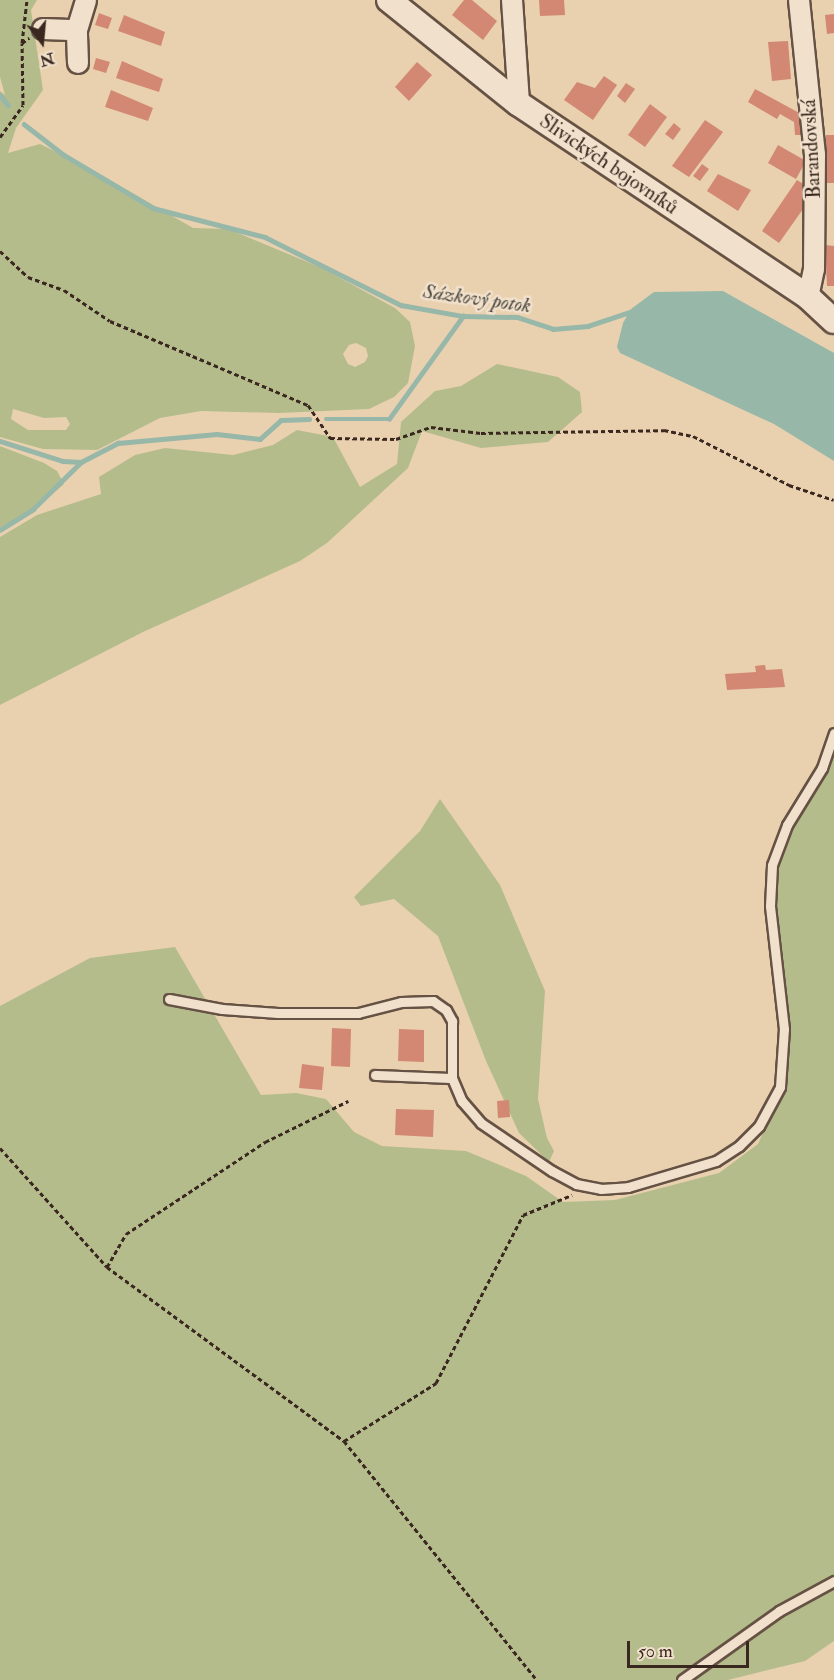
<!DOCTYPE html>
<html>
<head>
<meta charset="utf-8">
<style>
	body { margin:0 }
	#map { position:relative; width:834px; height:1680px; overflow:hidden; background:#e9d1b0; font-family:"IM FELL Double Pica",serif }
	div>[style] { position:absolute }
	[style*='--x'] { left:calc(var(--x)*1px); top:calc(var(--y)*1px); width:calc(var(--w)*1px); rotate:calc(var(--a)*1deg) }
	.green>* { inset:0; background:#b5bc8c }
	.water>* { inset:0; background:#97b7a9 }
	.stream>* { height:4.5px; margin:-2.25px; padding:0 2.25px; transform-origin:2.25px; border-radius:2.25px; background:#97b7a9 }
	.building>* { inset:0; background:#d28872 }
	.path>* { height:3px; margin-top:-1.5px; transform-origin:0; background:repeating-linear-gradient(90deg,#3a2820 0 4.5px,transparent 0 7.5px) }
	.roads { filter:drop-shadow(2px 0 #665244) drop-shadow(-2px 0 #665244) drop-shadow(0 2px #665244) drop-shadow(0 -2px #665244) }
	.service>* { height:9px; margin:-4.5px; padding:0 4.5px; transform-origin:4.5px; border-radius:4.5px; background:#f1e1cc }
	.minor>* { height:20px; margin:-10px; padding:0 10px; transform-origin:10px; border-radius:10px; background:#f1e1cc }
	.tertiary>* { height:24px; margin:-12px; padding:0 12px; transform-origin:12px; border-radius:12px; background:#f1e1cc }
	span { translate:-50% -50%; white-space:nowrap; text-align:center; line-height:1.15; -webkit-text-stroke:5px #f1e1cc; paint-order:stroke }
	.street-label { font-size:20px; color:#3a2820 }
	.water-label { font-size:21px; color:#514c42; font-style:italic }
	.north { position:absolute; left:12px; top:12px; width:60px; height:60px; -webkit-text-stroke:4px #f1e1cc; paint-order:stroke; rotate:164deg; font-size:16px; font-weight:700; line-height:24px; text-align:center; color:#3a2820 }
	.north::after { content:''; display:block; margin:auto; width:21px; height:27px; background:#3a2820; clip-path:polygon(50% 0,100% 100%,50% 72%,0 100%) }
	.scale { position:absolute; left:627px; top:1641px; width:122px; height:27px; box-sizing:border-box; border:3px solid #3a2820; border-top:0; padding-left:8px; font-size:18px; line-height:21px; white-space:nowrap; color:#3a2820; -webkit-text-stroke:4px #f1e1cc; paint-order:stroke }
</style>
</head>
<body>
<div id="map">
	<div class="green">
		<i style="clip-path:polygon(evenodd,0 0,37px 0,31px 10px,43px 90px,16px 128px,8px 153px,40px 144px,91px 169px,193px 228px,228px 229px,322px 268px,395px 308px,410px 322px,415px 346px,408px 383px,394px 397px,369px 409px,279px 413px,201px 411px,160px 418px,97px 450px,43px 449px,0 437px,0 91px,5px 95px,0 77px,0 0,356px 343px,366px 348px,368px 356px,365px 362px,355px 367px,348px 364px,343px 354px,349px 345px,356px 343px,0 0,13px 409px,44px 418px,66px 417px,70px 424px,66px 430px,28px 430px,11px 419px,13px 409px)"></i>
		<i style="clip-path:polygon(497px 364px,558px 377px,580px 392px,582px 412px,548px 442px,481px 448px,422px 431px,408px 468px,327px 543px,300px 561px,143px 632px,0 705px,0 537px,37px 515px,101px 494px,99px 477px,135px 455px,165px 448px,233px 455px,273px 445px,297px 430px,333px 437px,360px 487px,397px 464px,401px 422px,435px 391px,461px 386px)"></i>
		<i style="clip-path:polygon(0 446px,44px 463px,57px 471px,64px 484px,34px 510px,0 530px)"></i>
		<i style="clip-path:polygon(834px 739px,834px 1641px,805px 1661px,728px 1680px,0 1680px,0 1006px,90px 958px,175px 947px,261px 1095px,296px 1093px,326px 1099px,354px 1132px,382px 1146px,466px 1151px,526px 1176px,563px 1202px,615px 1200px,719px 1173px,758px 1144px,788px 1076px,771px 903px,774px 866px,784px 832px)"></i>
		<i style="clip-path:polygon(440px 799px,500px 885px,545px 991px,538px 1099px,547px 1138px,554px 1151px,549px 1162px,519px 1133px,486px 1061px,438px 936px,394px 899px,361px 906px,354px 897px,420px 831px)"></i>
	</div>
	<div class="water">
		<i style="clip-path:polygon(723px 291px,834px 353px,834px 461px,774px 424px,620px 353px,617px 347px,623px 323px,631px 309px,654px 292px)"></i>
	</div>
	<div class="stream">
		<i style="--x:0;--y:95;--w:13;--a:51"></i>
		<i style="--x:24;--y:124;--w:51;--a:37.8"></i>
		<i style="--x:64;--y:155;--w:104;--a:30.8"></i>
		<i style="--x:153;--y:208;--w:116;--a:14.5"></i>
		<i style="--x:265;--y:237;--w:152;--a:26.6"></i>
		<i style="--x:401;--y:305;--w:63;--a:10.1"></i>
		<i style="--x:463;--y:316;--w:54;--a:1.1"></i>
		<i style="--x:517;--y:317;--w:38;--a:18"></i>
		<i style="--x:553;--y:329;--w:35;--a:-5"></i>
		<i style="--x:588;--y:326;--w:51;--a:-18.4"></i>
		<i style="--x:326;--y:419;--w:63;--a:0"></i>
		<i style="--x:389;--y:419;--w:127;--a:-54.3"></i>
		<i style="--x:0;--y:441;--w:66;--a:17.6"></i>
		<i style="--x:63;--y:461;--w:18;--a:3"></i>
		<i style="--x:0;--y:530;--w:39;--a:-32"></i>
		<i style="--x:33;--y:509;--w:67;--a:-44.4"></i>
		<i style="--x:81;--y:462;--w:42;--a:-27.2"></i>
		<i style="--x:118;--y:443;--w:99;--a:-5.2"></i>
		<i style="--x:217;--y:434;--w:43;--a:6.6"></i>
		<i style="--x:260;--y:439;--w:28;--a:-42"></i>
		<i style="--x:281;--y:420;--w:28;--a:-2"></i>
	</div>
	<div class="building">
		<i style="clip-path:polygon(464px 0,472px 0,497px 21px,483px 40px,452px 15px)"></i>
		<i style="clip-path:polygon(539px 0,564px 0,565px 15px,540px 16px)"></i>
		<i style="clip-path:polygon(99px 13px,112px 18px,108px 29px,95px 25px)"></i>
		<i style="clip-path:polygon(834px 14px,834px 33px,827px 34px,825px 15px)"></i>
		<i style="clip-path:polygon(124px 15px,165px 32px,161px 46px,118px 31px)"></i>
		<i style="clip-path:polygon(788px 41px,791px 79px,772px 81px,768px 42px)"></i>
		<i style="clip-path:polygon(96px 58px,110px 62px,106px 73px,93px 69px)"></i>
		<i style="clip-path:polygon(122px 61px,163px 79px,159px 92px,116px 78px)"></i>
		<i style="clip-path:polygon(417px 62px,432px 75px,409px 101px,395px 87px)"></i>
		<i style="clip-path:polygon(604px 76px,617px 85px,593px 120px,564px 100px,577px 82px,595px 88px)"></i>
		<i style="clip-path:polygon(626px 83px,635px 89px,625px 103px,617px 96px)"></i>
		<i style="clip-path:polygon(755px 89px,805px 116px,806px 135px,795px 135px,794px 122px,780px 114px,777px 119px,748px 102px)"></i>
		<i style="clip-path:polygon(111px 90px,153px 108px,148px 121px,105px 107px)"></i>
		<i style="clip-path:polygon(650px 104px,667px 117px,645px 147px,628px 135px)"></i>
		<i style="clip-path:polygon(705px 120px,723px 132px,689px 177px,672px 166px)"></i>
		<i style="clip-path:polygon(674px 123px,681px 129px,673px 140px,665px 134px)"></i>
		<i style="clip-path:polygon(826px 135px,834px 135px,834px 183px,825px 183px)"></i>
		<i style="clip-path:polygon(778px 145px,806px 161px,796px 179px,768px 163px)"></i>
		<i style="clip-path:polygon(702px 164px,709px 169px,700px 181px,693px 176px)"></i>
		<i style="clip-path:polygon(718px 174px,751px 190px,738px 211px,707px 191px)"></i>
		<i style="clip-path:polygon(797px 180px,808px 187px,808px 202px,779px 243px,762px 231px)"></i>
		<i style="clip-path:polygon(825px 245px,834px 246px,834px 286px,827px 286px)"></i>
		<i style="clip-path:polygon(765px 665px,766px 670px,782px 669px,785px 687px,727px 690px,725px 674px,756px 672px,755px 666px)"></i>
		<i style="clip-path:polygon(332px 1028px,351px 1029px,350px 1067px,331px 1066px)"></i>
		<i style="clip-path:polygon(399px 1029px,424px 1030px,424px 1062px,398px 1061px)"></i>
		<i style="clip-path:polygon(302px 1064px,324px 1067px,322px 1090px,299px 1088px)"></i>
		<i style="clip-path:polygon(509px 1100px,510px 1117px,498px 1118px,497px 1101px)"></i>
		<i style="clip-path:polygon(396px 1109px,434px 1110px,433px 1137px,395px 1135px)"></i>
	</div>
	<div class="path">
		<i style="--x:22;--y:43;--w:43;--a:-83.4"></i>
		<i style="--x:0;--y:137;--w:39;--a:-54"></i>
		<i style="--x:23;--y:105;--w:62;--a:-90.9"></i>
		<i style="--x:22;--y:43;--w:9;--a:-36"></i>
		<i style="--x:0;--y:251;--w:38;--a:43"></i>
		<i style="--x:28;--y:277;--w:38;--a:20"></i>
		<i style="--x:64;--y:290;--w:55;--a:34"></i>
		<i style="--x:110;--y:321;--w:215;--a:23"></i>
		<i style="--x:308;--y:405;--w:40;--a:56"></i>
		<i style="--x:330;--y:438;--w:66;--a:0.9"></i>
		<i style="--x:396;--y:439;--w:37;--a:-19"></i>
		<i style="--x:431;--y:427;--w:50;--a:6.8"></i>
		<i style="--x:481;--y:433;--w:183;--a:-0.9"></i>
		<i style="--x:664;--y:430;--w:30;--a:12"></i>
		<i style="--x:693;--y:436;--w:108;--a:27"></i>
		<i style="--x:789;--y:485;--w:47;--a:18.4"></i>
		<i style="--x:0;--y:1148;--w:160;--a:48"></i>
		<i style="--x:107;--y:1267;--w:294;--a:36.3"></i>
		<i style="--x:344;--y:1441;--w:307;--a:51.1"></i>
		<i style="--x:107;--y:1267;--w:38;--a:-60"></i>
		<i style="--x:126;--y:1234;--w:167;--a:-33.5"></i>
		<i style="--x:265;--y:1142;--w:93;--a:-26.3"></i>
		<i style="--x:344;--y:1441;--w:109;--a:-32.2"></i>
		<i style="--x:436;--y:1383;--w:189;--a:-62.6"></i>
		<i style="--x:523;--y:1215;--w:53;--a:-22.2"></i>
	</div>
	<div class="roads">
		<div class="service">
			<i style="--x:169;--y:999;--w:54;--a:10.7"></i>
			<i style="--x:222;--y:1009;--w:56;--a:4.1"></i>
			<i style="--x:278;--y:1013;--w:80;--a:0"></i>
			<i style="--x:358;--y:1013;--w:44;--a:-14.3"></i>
			<i style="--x:401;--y:1002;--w:32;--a:-2"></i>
			<i style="--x:433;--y:1001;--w:16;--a:35"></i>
			<i style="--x:446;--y:1010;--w:13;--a:61"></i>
			<i style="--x:452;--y:1021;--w:57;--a:90"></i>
			<i style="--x:452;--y:1078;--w:25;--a:67"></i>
			<i style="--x:462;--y:1101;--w:29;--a:49"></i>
			<i style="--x:481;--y:1123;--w:86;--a:34.1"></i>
			<i style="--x:552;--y:1171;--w:27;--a:28"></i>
			<i style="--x:576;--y:1184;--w:25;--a:11"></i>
			<i style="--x:601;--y:1189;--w:27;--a:-4"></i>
			<i style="--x:628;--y:1187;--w:92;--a:-16.5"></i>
			<i style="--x:716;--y:1161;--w:27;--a:-33"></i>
			<i style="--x:739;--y:1146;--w:28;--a:-45"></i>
			<i style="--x:759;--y:1126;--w:44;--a:-61.7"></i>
			<i style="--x:780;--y:1087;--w:58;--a:-86.1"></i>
			<i style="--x:784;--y:1029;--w:124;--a:-96.5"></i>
			<i style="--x:770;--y:906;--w:41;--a:-87.2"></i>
			<i style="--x:772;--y:865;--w:43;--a:-69.4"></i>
			<i style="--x:787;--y:825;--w:67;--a:-58.4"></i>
			<i style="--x:822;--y:768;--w:37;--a:-71"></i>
			<i style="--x:375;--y:1075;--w:77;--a:2.2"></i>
			<i style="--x:682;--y:1680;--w:119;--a:-35.4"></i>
			<i style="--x:779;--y:1611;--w:63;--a:-28.6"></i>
		</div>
		<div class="minor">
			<i style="--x:512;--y:0;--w:104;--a:86.1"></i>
			<i style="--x:799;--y:0;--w:155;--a:84.1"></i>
			<i style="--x:815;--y:154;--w:115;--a:90.5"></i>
			<i style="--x:814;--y:269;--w:29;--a:102"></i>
			<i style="--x:43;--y:29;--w:34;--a:2"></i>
			<i style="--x:78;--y:63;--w:33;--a:-92"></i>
			<i style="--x:77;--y:30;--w:31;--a:-73"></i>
		</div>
		<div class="tertiary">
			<i style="--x:389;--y:0;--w:166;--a:38.7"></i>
			<i style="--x:519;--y:104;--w:348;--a:33.7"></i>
			<i style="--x:808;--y:297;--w:35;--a:43"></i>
		</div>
	</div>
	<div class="street-label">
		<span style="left:811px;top:149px;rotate:-93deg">Barandovská</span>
		<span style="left:609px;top:164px;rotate:34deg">Slivických bojovníků</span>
	</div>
	<div class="water-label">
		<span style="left:477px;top:299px;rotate:8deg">Sázkový potok</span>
	</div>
	<div class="north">N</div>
	<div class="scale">50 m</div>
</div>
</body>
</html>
